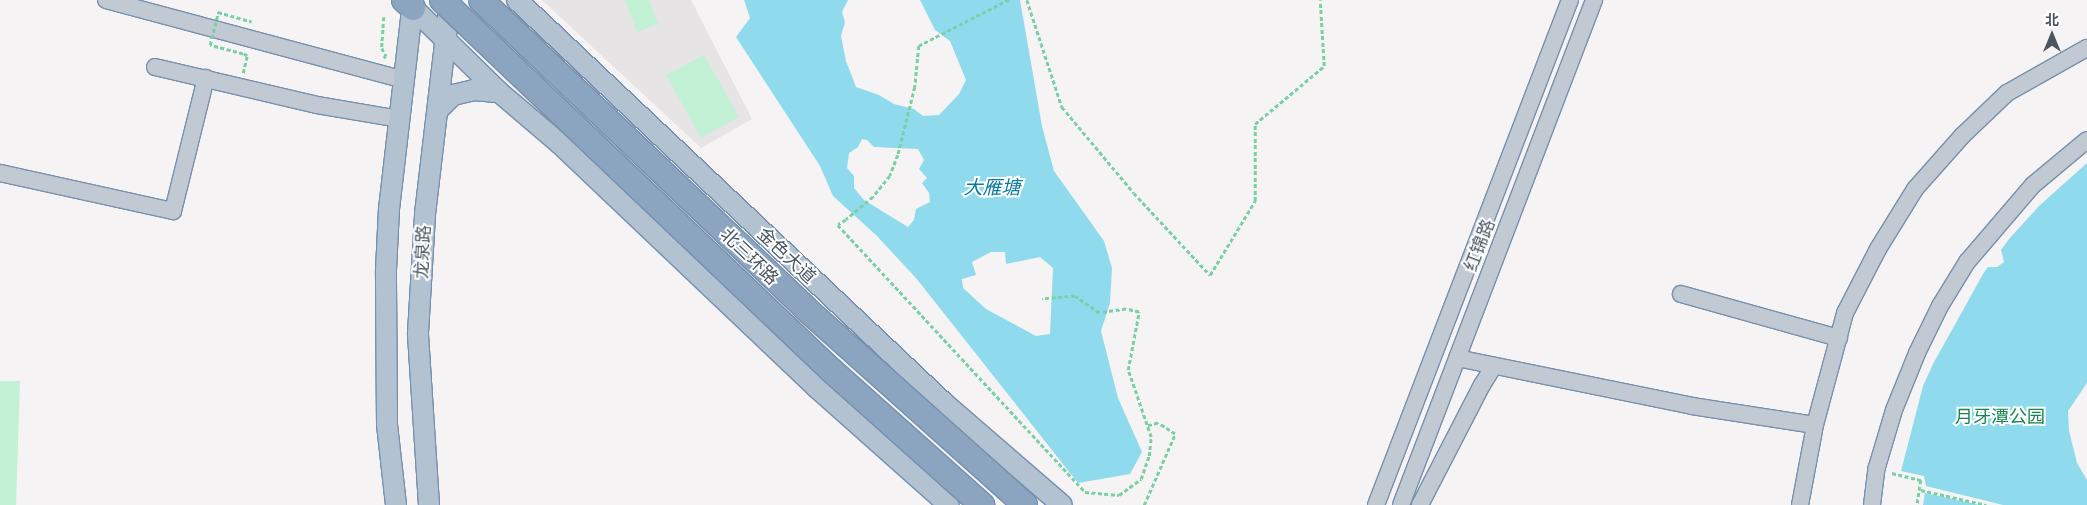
<!DOCTYPE html>
<html>
<head>
<meta charset="utf-8">
<style>
	body { margin:0 }
	#map { position:relative; width:2087px; height:505px; overflow:hidden; background:#f5f3f3; font-family:Commissioner,"Noto Sans SC",sans-serif }
	div>[style] { position:absolute }
	[style*='--x'] { left:calc(var(--x)*1px); top:calc(var(--y)*1px); width:calc(var(--w)*1px); rotate:calc(var(--a)*1deg) }
	.education>* { inset:0; background:#e6e4e5 }
	.green>* { inset:0; background:#c3f1d5 }
	.water>* { inset:0; background:#90daee }
	.path>* { height:2.5px; margin-top:-1.25px; transform-origin:0; background:repeating-linear-gradient(90deg,#7ad0a6 0 4px,transparent 0 6.5px) }
	.roads { filter:drop-shadow(1px 0 #7690ad) drop-shadow(-1px 0 #7690ad) drop-shadow(0 1px #7690ad) drop-shadow(0 -1px #7690ad) }
	.minor>* { height:16px; margin:-8px; padding:0 8px; transform-origin:8px; border-radius:8px; background:#c1cad2 }
	.major>* { height:20px; margin:-10px; padding:0 10px; transform-origin:10px; border-radius:10px; background:#b3c2d1 }
	.highway>* { height:24px; margin:-12px; padding:0 12px; transform-origin:12px; border-radius:12px; background:#8ba5c1 }
	.path-bridge>* { height:2.5px; margin-top:-1.25px; transform-origin:0; background:repeating-linear-gradient(90deg,#7ad0a6 0 4px,transparent 0 6.5px) }
	.bridges { filter:drop-shadow(1px 0 #7690ad) drop-shadow(-1px 0 #7690ad) drop-shadow(0 1px #7690ad) drop-shadow(0 -1px #7690ad) }
	.highway-bridge>* { height:24px; margin:-12px; padding:0 12px; transform-origin:12px; border-radius:12px; background:#8ba5c1 }
	span { translate:-50% -50%; white-space:nowrap; text-align:center; line-height:1.15; -webkit-text-stroke:4px #fff; paint-order:stroke }
	.street-label { font-size:18px; color:#4a5661 }
	.park-label { font-size:18px; color:#17864f }
	.water-label { font-size:19px; color:#0c7c9b; font-style:italic }
	.north { position:absolute; left:2027px; top:10px; width:50px; height:50px; -webkit-text-stroke:4px #fff; paint-order:stroke; rotate:0deg; font-size:14px; font-weight:700; line-height:20px; text-align:center; color:#4a5661 }
	.north::after { content:''; display:block; margin:auto; width:18px; height:22px; background:#4a5661; clip-path:polygon(50% 0,100% 100%,50% 72%,0 100%) }
</style>
</head>
<body>
<div id="map">
	<div class="education">
		<i style="clip-path:polygon(542px 0,691px 0,752px 119px,701px 148px)"></i>
	</div>
	<div class="green">
		<i style="clip-path:polygon(625px 0,649px 0,658px 24px,637px 32px)"></i>
		<i style="clip-path:polygon(704px 55px,739px 117px,701px 138px,666px 75px)"></i>
		<i style="clip-path:polygon(0 381px,20px 381px,16px 505px,0 505px)"></i>
	</div>
	<div class="water">
		<i style="clip-path:polygon(evenodd,744px 0,848px 0,842px 12px,845px 22px,841px 36px,846px 61px,856px 87px,879px 95px,894px 104px,914px 109px,923px 116px,939px 115px,959px 94px,966px 80px,950px 41px,935px 30px,920px 0,1020px 0,1042px 126px,1054px 171px,1104px 241px,1112px 268px,1110px 303px,1101px 331px,1118px 398px,1142px 452px,1130px 474px,1078px 483px,916px 278px,876px 235px,833px 196px,820px 166px,736px 37px,750px 18px,744px 0,862px 139px,867px 140px,874px 147px,918px 149px,924px 160px,919px 169px,927px 178px,922px 183px,929px 193px,930px 202px,916px 209px,914px 220px,908px 227px,864px 200px,854px 188px,854px 176px,847px 168px,849px 153px,858px 147px,862px 139px,744px 0,991px 252px,1005px 252px,1006px 264px,1040px 257px,1053px 268px,1050px 334px,1036px 336px,986px 309px,963px 288px,962px 279px,976px 275px,972px 262px,991px 252px)"></i>
		<i style="clip-path:polygon(2087px 163px,2087px 383px,2068px 411px,2069px 431px,2077px 463px,2087px 480px,2087px 505px,2003px 505px,1926px 486px,1924px 476px,1901px 471px,1923px 386px,1933px 364px,1983px 274px,1988px 267px,1997px 267px,2004px 262px,2001px 250px,2009px 239px,2039px 206px)"></i>
		<i style="clip-path:polygon(1925px 493px,1980px 505px,1923px 505px)"></i>
	</div>
	<div class="path">
		<i style="--x:1009;--y:0;--w:101;--a:152.9"></i>
		<i style="--x:919;--y:46;--w:41;--a:95.6"></i>
		<i style="--x:915;--y:87;--w:70;--a:104"></i>
		<i style="--x:898;--y:155;--w:22;--a:111"></i>
		<i style="--x:890;--y:176;--w:27;--a:129"></i>
		<i style="--x:873;--y:197;--w:35;--a:140"></i>
		<i style="--x:846;--y:220;--w:9;--a:148"></i>
		<i style="--x:838;--y:225;--w:364;--a:47.2"></i>
		<i style="--x:1085;--y:492;--w:34;--a:5"></i>
		<i style="--x:1119;--y:495;--w:27;--a:-36"></i>
		<i style="--x:1141;--y:479;--w:24;--a:-71"></i>
		<i style="--x:1149;--y:456;--w:19;--a:-84"></i>
		<i style="--x:1151;--y:437;--w:71;--a:-108.9"></i>
		<i style="--x:1128;--y:370;--w:59;--a:-79.3"></i>
		<i style="--x:1139;--y:312;--w:13;--a:-167"></i>
		<i style="--x:1126;--y:309;--w:27;--a:172"></i>
		<i style="--x:1099;--y:313;--w:29;--a:-145"></i>
		<i style="--x:1075;--y:296;--w:33;--a:175"></i>
		<i style="--x:1027;--y:0;--w:113;--a:71.9"></i>
		<i style="--x:1062;--y:107;--w:112;--a:50.1"></i>
		<i style="--x:1134;--y:193;--w:112;--a:47.2"></i>
		<i style="--x:1210;--y:275;--w:87;--a:-58.7"></i>
		<i style="--x:1255;--y:201;--w:77;--a:-90"></i>
		<i style="--x:1255;--y:124;--w:90;--a:-40"></i>
		<i style="--x:1324;--y:66;--w:66;--a:-93.5"></i>
		<i style="--x:384;--y:17;--w:31;--a:94"></i>
		<i style="--x:382;--y:48;--w:9;--a:63"></i>
		<i style="--x:386;--y:56;--w:3;--a:135"></i>
		<i style="--x:243;--y:73;--w:17;--a:-77"></i>
		<i style="--x:247;--y:56;--w:4;--a:-146"></i>
		<i style="--x:1892;--y:473;--w:30;--a:14"></i>
		<i style="--x:1921;--y:480;--w:25;--a:99"></i>
		<i style="--x:1921;--y:490;--w:67;--a:13"></i>
		<i style="--x:1144;--y:505;--w:77;--a:-66.4"></i>
		<i style="--x:1175;--y:434;--w:20;--a:-147"></i>
		<i style="--x:1158;--y:423;--w:11;--a:165"></i>
	</div>
	<div class="roads">
		<div class="minor">
			<i style="--x:106;--y:0;--w:309;--a:15"></i>
			<i style="--x:155;--y:67;--w:166;--a:13.2"></i>
			<i style="--x:317;--y:105;--w:83;--a:9.7"></i>
			<i style="--x:0;--y:173;--w:177;--a:12.4"></i>
			<i style="--x:173;--y:211;--w:137;--a:-76.1"></i>
			<i style="--x:1681;--y:294;--w:164;--a:15.6"></i>
			<i style="--x:1457;--y:358;--w:240;--a:11.5"></i>
			<i style="--x:1692;--y:406;--w:124;--a:8.8"></i>
			<i style="--x:1376;--y:505;--w:541;--a:-68.99"></i>
			<i style="--x:1401;--y:505;--w:541;--a:-69.08"></i>
			<i style="--x:1420;--y:505;--w:135;--a:-62.7"></i>
			<i style="--x:1482;--y:385;--w:22;--a:-58"></i>
			<i style="--x:1800;--y:505;--w:81;--a:-79.4"></i>
			<i style="--x:1815;--y:425;--w:116;--a:-75"></i>
			<i style="--x:1845;--y:313;--w:72;--a:-62.7"></i>
			<i style="--x:1878;--y:249;--w:70;--a:-58.3"></i>
			<i style="--x:1915;--y:189;--w:72;--a:-48.4"></i>
			<i style="--x:1963;--y:135;--w:61;--a:-43.7"></i>
			<i style="--x:2007;--y:93;--w:92;--a:-29.4"></i>
			<i style="--x:1872;--y:505;--w:38;--a:-83"></i>
			<i style="--x:1877;--y:467;--w:59;--a:-73.4"></i>
			<i style="--x:1894;--y:410;--w:61;--a:-68"></i>
			<i style="--x:1917;--y:353;--w:52;--a:-63.9"></i>
			<i style="--x:1940;--y:306;--w:52;--a:-58.5"></i>
			<i style="--x:1967;--y:262;--w:101;--a:-49.4"></i>
			<i style="--x:2033;--y:185;--w:70;--a:-39.8"></i>
		</div>
		<div class="major">
			<i style="--x:517;--y:0;--w:586;--a:43.34"></i>
			<i style="--x:943;--y:402;--w:157;--a:40.9"></i>
			<i style="--x:413;--y:8;--w:120;--a:44.3"></i>
			<i style="--x:499;--y:92;--w:79;--a:40.4"></i>
			<i style="--x:559;--y:143;--w:356;--a:43.5"></i>
			<i style="--x:817;--y:388;--w:176;--a:41.6"></i>
			<i style="--x:438;--y:110;--w:21;--a:-45"></i>
			<i style="--x:453;--y:95;--w:22;--a:-13"></i>
			<i style="--x:474;--y:90;--w:25;--a:5"></i>
			<i style="--x:396;--y:505;--w:81;--a:-96.4"></i>
			<i style="--x:387;--y:425;--w:155;--a:-90.4"></i>
			<i style="--x:386;--y:270;--w:61;--a:-87.2"></i>
			<i style="--x:389;--y:209;--w:210;--a:-83.4"></i>
			<i style="--x:429;--y:505;--w:172;--a:-93.7"></i>
			<i style="--x:418;--y:333;--w:119;--a:-86.6"></i>
			<i style="--x:425;--y:214;--w:215;--a:-83.3"></i>
		</div>
		<div class="highway">
			<i style="--x:404;--y:0;--w:12;--a:42"></i>
		</div>
	</div>
	<div class="path-bridge">
		<i style="--x:243;--y:54;--w:34;--a:-165"></i>
		<i style="--x:210;--y:45;--w:34;--a:-76"></i>
		<i style="--x:218;--y:12;--w:35;--a:16"></i>
	</div>
	<div class="bridges">
		<div class="highway-bridge">
			<i style="--x:442;--y:0;--w:537;--a:43.57"></i>
			<i style="--x:831;--y:370;--w:203;--a:41.8"></i>
			<i style="--x:481;--y:0;--w:447;--a:43.5"></i>
			<i style="--x:805;--y:308;--w:295;--a:41.8"></i>
		</div>
	</div>
	<div class="street-label">
		<span style="left:1479px;top:245px;rotate:-69deg">红锦路</span>
		<span style="left:422px;top:252px;rotate:-87deg">龙泉路</span>
		<span style="left:787px;top:255px;rotate:43deg">金色大道</span>
		<span style="left:750px;top:256px;rotate:44deg">北三环路</span>
	</div>
	<div class="park-label">
		<span style="left:2000px;top:416px">月牙潭公园</span>
	</div>
	<div class="water-label">
		<span style="left:992px;top:187px">大雁塘</span>
	</div>
	<div class="north">北</div>
</div>
</body>
</html>
